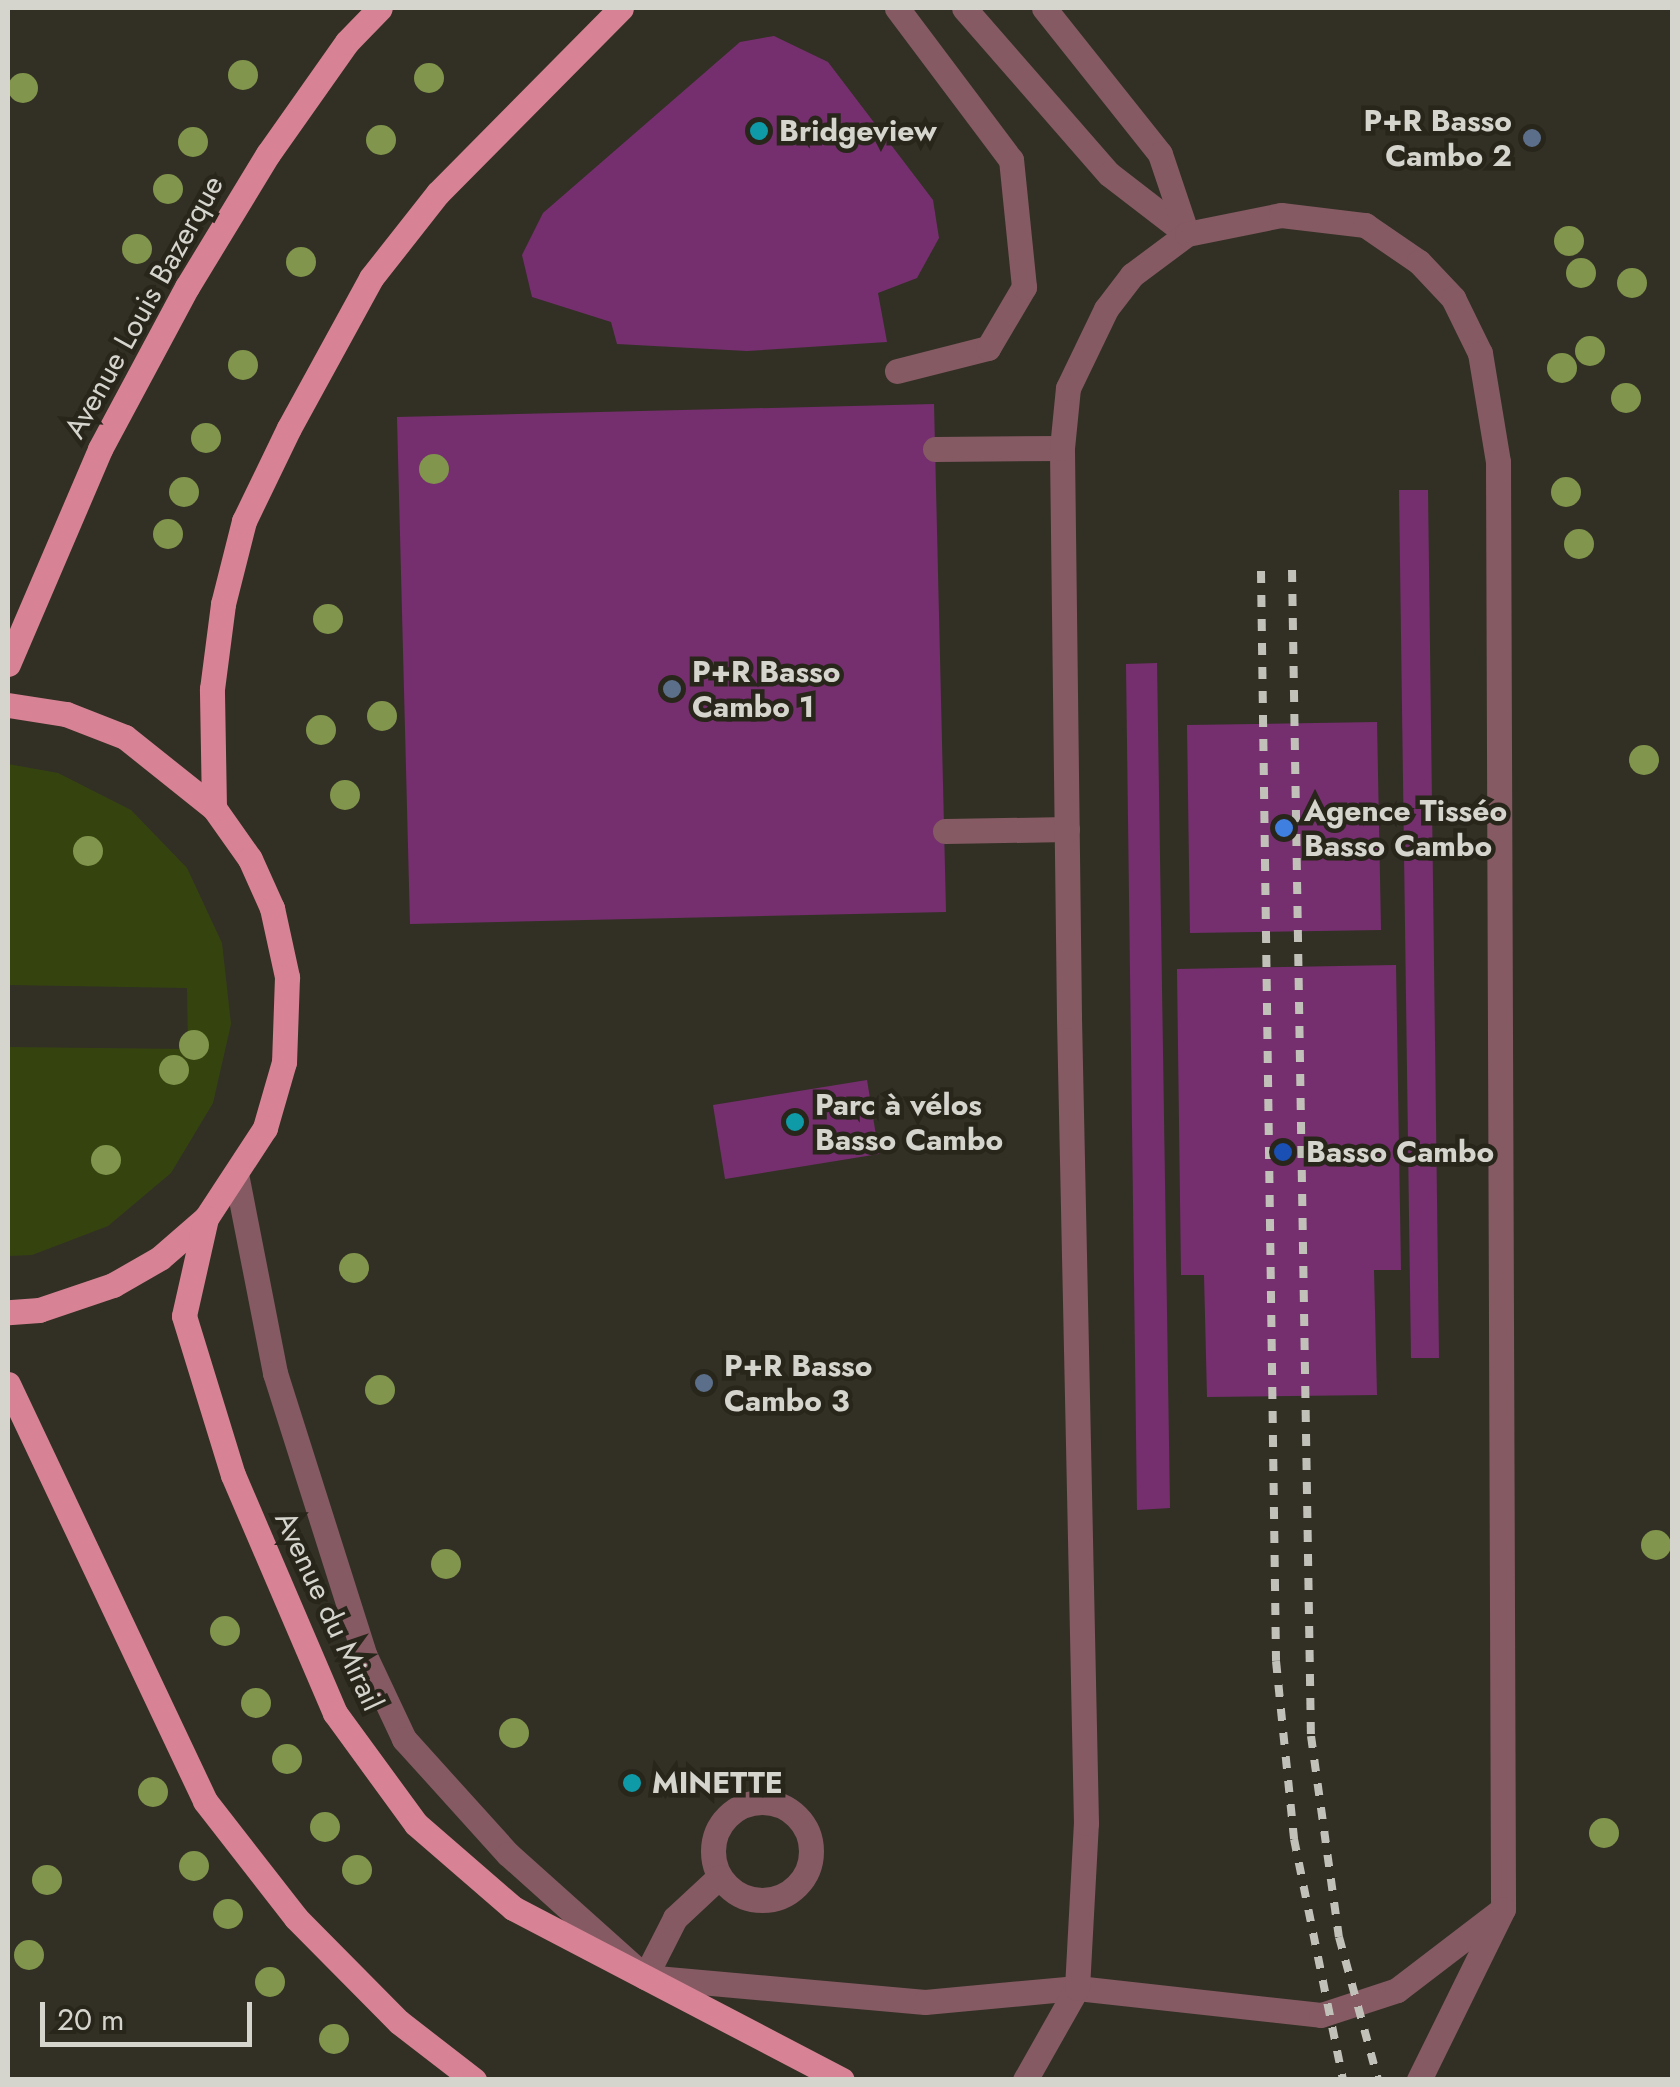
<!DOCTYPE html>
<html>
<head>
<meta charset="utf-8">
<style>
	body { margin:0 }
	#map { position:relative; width:1680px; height:2087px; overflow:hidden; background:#323025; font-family:Jost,sans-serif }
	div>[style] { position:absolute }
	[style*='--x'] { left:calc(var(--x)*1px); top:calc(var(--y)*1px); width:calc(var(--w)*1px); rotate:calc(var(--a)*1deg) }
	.green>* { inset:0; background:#35440f }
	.building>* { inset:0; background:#752f6e }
	.minor>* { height:25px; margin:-12.5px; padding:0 12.5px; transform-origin:12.5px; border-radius:12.5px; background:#855a63 }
	.minor>.ring { margin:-12.5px; padding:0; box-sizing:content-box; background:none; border:25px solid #855a63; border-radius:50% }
	.major>* { height:25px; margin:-12.5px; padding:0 12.5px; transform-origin:12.5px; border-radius:12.5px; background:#d88295 }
	.rail>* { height:8px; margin-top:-4px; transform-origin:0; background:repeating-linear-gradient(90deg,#c2c1b9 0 12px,transparent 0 24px) }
	.trees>* { width:30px; height:30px; margin:-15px; border-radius:50%; background:#81954c }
	.dots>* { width:28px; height:28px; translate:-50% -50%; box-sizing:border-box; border:5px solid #28261b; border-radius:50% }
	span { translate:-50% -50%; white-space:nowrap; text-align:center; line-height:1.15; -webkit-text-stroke:9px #28261b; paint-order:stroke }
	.poi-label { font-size:30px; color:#d5d4cd; font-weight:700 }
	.right { translate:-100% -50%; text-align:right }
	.left { translate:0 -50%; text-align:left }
	.street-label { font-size:30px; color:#d5d4cd }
	.frame { position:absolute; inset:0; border:10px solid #d5d4cd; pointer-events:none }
	.scale { position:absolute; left:40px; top:2002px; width:212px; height:45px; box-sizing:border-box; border:5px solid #d5d4cd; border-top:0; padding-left:12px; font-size:30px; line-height:35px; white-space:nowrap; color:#d5d4cd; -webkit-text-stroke:8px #28261b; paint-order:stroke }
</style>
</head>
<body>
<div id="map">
	<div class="green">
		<i style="clip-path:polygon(8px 764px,58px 773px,131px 810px,187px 868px,222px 943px,231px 1024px,213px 1103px,171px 1173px,108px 1226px,32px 1255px,8px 1256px,8px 1047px,188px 1049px,187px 988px,8px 985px)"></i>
	</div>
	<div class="building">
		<i style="clip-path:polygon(774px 36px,828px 62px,933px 200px,939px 238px,917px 278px,878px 293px,887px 342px,747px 351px,617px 344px,611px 322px,532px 297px,522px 255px,543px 213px,740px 42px)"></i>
		<i style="clip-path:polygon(934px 404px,946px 912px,410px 924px,397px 417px)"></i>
		<i style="clip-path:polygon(1399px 490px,1428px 490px,1439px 1358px,1411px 1358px)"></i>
		<i style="clip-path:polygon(1157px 663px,1170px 1508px,1137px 1510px,1126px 664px)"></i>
		<i style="clip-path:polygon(1377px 722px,1381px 930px,1190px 933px,1187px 725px)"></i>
		<i style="clip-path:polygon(1396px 965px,1401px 1270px,1374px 1270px,1377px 1395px,1207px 1397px,1204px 1275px,1181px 1275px,1177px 969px)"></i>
		<i style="clip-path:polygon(867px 1080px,879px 1154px,725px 1179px,713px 1105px)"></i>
		<i style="clip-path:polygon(631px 1769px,645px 1788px,633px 1797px,620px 1778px)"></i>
	</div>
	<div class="minor">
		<i style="--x:964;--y:8;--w:220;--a:48.9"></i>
		<i style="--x:1109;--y:174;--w:98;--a:37.6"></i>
		<i style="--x:1044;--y:8;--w:186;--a:51.5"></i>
		<i style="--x:1160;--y:154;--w:84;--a:71.4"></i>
		<i style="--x:897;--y:371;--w:94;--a:-14.2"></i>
		<i style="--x:988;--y:348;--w:71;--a:-59.5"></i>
		<i style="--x:1024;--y:287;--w:128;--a:-95.8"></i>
		<i style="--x:1011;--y:160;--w:190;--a:-126.9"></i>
		<i style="--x:935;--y:449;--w:127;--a:-0.5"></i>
		<i style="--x:945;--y:831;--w:122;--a:-0.9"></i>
		<i style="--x:237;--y:1179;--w:198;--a:78.9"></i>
		<i style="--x:275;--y:1373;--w:297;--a:72.4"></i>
		<i style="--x:365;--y:1656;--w:92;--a:64.8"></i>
		<i style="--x:404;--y:1739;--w:155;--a:47.9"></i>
		<i style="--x:508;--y:1854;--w:184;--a:41.9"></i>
		<i style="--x:645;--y:1977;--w:281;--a:5.1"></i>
		<i style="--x:925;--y:2002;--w:153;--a:-5.3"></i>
		<i style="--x:1077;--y:1988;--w:245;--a:6.3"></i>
		<i style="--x:1321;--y:2015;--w:80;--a:-18.2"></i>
		<i style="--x:1397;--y:1990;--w:128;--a:-37.4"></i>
		<i class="ring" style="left:713px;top:1802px;width:73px;height:73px"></i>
		<i style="--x:645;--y:1977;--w:66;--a:-63"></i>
		<i style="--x:675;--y:1918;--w:60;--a:-43"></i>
		<i style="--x:1025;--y:2080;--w:106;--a:-60.5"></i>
		<i style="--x:1077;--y:1988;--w:165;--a:-86.9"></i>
		<i style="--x:1086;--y:1823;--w:807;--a:-91.21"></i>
		<i style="--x:1069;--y:1016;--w:568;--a:-90.71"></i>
		<i style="--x:1062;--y:448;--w:60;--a:-84.3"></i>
		<i style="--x:1068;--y:388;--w:88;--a:-64.3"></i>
		<i style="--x:1106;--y:309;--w:43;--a:-52.6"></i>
		<i style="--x:1132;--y:275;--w:69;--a:-36.7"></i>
		<i style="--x:1187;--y:234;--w:96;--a:-11.4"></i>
		<i style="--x:1281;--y:215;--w:85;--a:6.8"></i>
		<i style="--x:1365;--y:225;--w:65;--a:34.4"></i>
		<i style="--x:1419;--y:262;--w:50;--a:46.6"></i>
		<i style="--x:1453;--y:298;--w:61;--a:63.9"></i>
		<i style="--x:1480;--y:353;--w:110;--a:80.6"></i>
		<i style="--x:1498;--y:462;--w:1447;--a:89.8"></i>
		<i style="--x:1503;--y:1909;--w:191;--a:116.2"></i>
	</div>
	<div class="major">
		<i style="--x:8;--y:664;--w:234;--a:-66.8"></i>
		<i style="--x:100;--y:449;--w:184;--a:-61.8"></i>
		<i style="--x:187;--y:287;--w:156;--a:-58.7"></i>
		<i style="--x:268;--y:154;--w:137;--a:-54.8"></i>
		<i style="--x:347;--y:42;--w:47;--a:-45.9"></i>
		<i style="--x:8;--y:705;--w:59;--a:8.8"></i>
		<i style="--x:66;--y:714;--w:63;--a:21.3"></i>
		<i style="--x:125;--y:737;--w:114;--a:38.6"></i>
		<i style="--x:214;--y:808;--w:62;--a:54.8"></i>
		<i style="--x:250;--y:859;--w:54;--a:65.8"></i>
		<i style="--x:272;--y:908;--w:71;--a:77.7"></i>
		<i style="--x:287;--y:977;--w:85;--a:92"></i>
		<i style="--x:284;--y:1062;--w:69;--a:106.1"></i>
		<i style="--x:265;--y:1128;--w:108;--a:123.2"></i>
		<i style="--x:206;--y:1218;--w:61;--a:139"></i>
		<i style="--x:160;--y:1258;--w:54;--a:150.1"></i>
		<i style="--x:113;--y:1285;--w:78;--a:161.3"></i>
		<i style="--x:39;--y:1310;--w:31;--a:176"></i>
		<i style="--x:214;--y:808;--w:119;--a:-91"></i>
		<i style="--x:212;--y:689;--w:86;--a:-82.6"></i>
		<i style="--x:223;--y:604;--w:86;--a:-75.8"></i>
		<i style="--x:244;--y:521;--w:103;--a:-64.2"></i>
		<i style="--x:289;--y:428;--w:171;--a:-61.3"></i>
		<i style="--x:371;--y:278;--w:108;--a:-51.8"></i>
		<i style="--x:438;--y:193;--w:260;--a:-45.3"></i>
		<i style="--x:206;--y:1218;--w:100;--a:102.7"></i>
		<i style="--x:184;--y:1316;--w:166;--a:72.9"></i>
		<i style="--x:233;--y:1475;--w:259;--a:66.8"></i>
		<i style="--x:335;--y:1713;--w:137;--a:53.9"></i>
		<i style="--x:416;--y:1824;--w:128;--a:40.9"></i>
		<i style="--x:513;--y:1908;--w:371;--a:27.6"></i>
		<i style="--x:8;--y:1384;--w:461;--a:64.7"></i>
		<i style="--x:205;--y:1801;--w:148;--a:52.1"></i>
		<i style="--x:296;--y:1918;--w:146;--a:45.3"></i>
		<i style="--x:399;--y:2022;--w:95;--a:37.7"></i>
	</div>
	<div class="rail">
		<i style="--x:1292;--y:570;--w:1166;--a:89.07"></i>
		<i style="--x:1311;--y:1736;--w:203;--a:82.1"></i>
		<i style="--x:1339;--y:1937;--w:148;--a:74.7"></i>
		<i style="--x:1261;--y:571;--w:1090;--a:89.21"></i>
		<i style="--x:1276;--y:1661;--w:179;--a:84.2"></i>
		<i style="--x:1294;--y:1839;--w:246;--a:78.5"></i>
	</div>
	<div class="trees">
		<i style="left:243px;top:75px"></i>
		<i style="left:429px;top:78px"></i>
		<i style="left:23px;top:88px"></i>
		<i style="left:381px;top:140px"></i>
		<i style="left:193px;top:142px"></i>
		<i style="left:168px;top:189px"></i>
		<i style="left:1569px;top:241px"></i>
		<i style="left:137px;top:249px"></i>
		<i style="left:301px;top:262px"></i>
		<i style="left:1581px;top:273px"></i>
		<i style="left:1632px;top:283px"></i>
		<i style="left:1590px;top:351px"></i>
		<i style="left:243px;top:365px"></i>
		<i style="left:1562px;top:368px"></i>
		<i style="left:1626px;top:398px"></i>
		<i style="left:206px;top:438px"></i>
		<i style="left:434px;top:469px"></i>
		<i style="left:184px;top:492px"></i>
		<i style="left:1566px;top:492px"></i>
		<i style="left:168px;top:534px"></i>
		<i style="left:1579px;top:544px"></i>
		<i style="left:328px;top:619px"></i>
		<i style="left:382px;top:716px"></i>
		<i style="left:321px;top:730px"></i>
		<i style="left:1644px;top:760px"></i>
		<i style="left:345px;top:795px"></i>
		<i style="left:88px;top:851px"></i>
		<i style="left:194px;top:1045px"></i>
		<i style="left:174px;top:1070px"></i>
		<i style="left:106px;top:1160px"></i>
		<i style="left:354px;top:1268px"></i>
		<i style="left:380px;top:1390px"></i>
		<i style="left:1656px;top:1545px"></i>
		<i style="left:446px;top:1564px"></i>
		<i style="left:225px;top:1631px"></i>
		<i style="left:256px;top:1703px"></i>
		<i style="left:514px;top:1733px"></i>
		<i style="left:287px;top:1759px"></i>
		<i style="left:153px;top:1792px"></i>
		<i style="left:325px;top:1827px"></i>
		<i style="left:1604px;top:1833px"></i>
		<i style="left:194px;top:1866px"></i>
		<i style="left:357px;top:1870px"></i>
		<i style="left:47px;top:1880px"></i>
		<i style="left:228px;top:1914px"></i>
		<i style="left:29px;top:1955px"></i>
		<i style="left:270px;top:1982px"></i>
		<i style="left:334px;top:2039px"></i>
	</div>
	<div class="dots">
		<i style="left:759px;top:131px;background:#0f9aa8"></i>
		<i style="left:1532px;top:138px;background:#5c6f8a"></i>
		<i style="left:672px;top:689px;background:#5c6f8a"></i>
		<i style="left:1284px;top:828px;background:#3f7fe0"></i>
		<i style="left:795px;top:1122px;background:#0f9aa8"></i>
		<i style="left:1283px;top:1152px;background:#1a4fb4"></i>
		<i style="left:704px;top:1383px;background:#5c6f8a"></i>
		<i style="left:632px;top:1783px;background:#0f9aa8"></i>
	</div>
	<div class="poi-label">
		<span class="right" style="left:1512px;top:138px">P+R Basso<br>Cambo 2</span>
		<span class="left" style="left:779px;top:131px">Bridgeview</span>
		<span class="left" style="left:692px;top:689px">P+R Basso<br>Cambo 1</span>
		<span class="left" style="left:1304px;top:828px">Agence Tisséo<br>Basso Cambo</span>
		<span class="left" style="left:815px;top:1122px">Parc à vélos<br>Basso Cambo</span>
		<span class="left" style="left:1306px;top:1152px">Basso Cambo</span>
		<span class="left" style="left:724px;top:1383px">P+R Basso<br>Cambo 3</span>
		<span class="left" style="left:652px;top:1783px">MINETTE</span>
	</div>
	<div class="street-label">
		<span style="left:144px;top:307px;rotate:-61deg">Avenue Louis Bazerque</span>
		<span style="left:329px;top:1611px;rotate:65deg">Avenue du Mirail</span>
	</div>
	<div class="frame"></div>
	<div class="scale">20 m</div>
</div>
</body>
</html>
